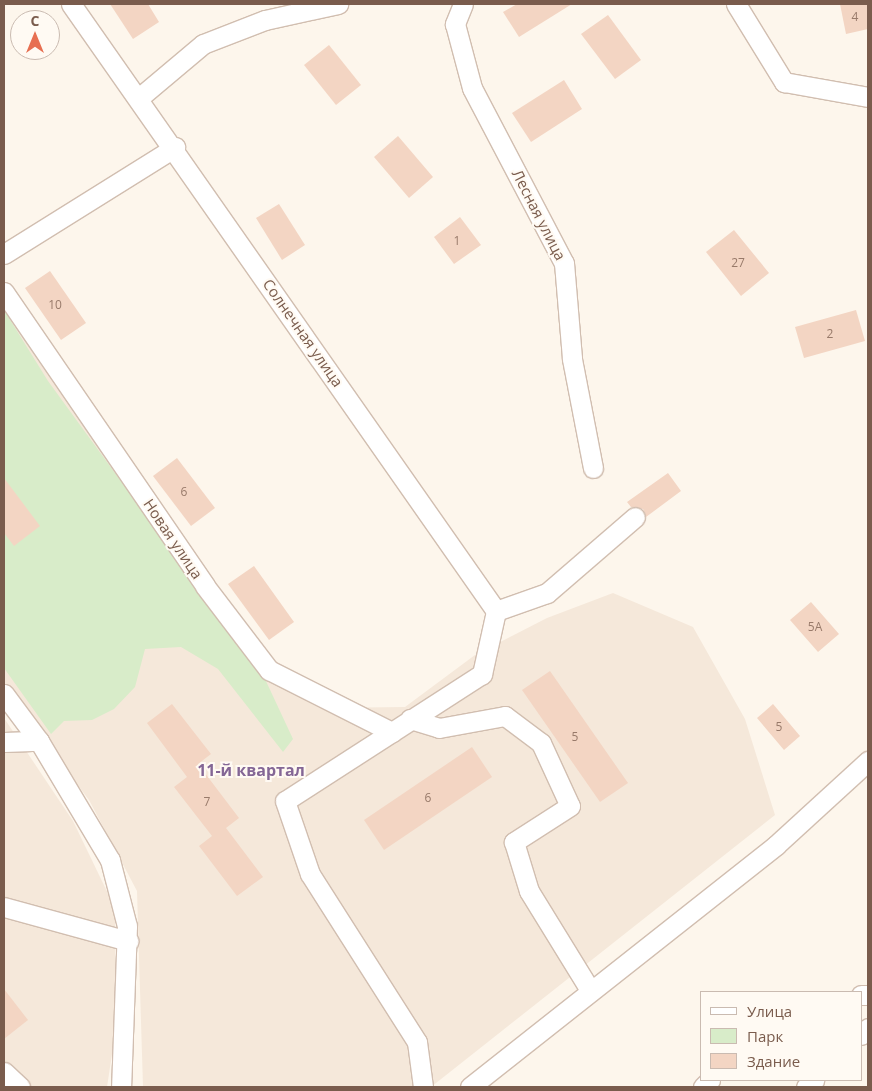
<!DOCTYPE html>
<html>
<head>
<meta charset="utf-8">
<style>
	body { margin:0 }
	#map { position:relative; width:872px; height:1091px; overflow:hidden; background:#fdf6ec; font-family:"Open Sans",sans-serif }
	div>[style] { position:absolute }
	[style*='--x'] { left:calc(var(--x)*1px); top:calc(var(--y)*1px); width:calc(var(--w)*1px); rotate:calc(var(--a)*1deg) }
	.residential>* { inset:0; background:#f5e8da }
	.green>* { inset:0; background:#d8ecc9 }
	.building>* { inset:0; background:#f3d5c3 }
	.roads { filter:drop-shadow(1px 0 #d1beb0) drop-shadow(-1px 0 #d1beb0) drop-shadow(0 1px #d1beb0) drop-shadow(0 -1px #d1beb0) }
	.minor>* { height:19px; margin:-9.5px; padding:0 9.5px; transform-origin:9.5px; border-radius:9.5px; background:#fff }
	span { translate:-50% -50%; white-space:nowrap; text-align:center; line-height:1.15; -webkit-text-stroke:4px #fffaf3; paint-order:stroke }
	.number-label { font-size:12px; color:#987a6a }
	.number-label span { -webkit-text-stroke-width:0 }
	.street-label { font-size:15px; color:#7a5c4d }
	.neighbourhood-label { font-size:16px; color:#846695; font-weight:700 }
	.frame { position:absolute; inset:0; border:5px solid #7a5c4d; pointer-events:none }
	.legend { position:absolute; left:700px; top:991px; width:162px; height:90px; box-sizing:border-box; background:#fffaf3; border:1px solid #cabbb1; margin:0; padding:6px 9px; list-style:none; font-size:15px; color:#7a5c4d }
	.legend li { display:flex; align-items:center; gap:10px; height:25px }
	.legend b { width:25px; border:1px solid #cabbb1 }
	.north { position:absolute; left:10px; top:10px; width:50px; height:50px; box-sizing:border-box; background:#fffaf3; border:1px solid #cabbb1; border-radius:50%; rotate:0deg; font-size:14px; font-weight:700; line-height:20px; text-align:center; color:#7a5c4d }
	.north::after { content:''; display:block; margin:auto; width:18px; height:22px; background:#e76f51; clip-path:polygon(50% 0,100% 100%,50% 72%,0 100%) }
</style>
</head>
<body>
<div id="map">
	<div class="residential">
		<i style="clip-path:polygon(4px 292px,265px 679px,320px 708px,405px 707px,475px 655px,547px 618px,613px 593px,693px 627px,745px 719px,775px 815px,431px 1087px,143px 1087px,137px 891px,89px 800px,4px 687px)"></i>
		<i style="clip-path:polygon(4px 718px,73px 821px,115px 908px,116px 1028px,107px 1087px,4px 1087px)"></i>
	</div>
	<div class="green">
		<i style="clip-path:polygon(4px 310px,48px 381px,265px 679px,293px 739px,283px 752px,218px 669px,181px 647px,145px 649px,135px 687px,114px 709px,92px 720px,64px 721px,51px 734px,4px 668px)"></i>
	</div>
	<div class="building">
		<i style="clip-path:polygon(110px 4px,148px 4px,159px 22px,133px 39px)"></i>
		<i style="clip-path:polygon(517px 4px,572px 4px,519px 37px,503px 12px)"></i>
		<i style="clip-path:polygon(840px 4px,868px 4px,868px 29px,846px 34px)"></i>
		<i style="clip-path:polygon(608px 15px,641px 60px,615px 79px,581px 34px)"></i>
		<i style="clip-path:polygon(329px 45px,361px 85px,336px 105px,304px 65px)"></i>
		<i style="clip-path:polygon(564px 80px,582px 109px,531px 142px,512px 113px)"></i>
		<i style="clip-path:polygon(398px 136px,433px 177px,409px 198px,374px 157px)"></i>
		<i style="clip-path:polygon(279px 204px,305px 245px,282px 260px,256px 218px)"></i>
		<i style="clip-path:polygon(460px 217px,481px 245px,454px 264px,434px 237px)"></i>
		<i style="clip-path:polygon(734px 230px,769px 273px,741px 296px,706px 252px)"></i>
		<i style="clip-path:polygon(50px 271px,86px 323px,61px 340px,25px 288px)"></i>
		<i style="clip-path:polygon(856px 310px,865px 341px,804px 358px,795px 327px)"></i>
		<i style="clip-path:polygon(177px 458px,215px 508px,191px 526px,153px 476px)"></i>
		<i style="clip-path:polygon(668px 473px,681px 491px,646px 517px,643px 509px,631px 507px,627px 502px)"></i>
		<i style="clip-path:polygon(4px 478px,40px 526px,14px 546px,4px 533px)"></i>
		<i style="clip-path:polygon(254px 566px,294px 622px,269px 640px,228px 584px)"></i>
		<i style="clip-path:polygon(811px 602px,839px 634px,818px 652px,790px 620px)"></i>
		<i style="clip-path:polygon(550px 671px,628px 783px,600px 802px,522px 690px)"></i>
		<i style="clip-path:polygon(172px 704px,211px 754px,198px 764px,239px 818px,226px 828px,263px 877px,237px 896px,199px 846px,212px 836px,174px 787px,187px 777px,147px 723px)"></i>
		<i style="clip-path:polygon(773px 704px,800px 736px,784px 750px,757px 718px)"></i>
		<i style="clip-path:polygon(472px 747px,492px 777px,384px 850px,364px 820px)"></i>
		<i style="clip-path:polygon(4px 989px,28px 1020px,4px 1039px)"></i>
	</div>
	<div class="roads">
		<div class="minor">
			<i style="--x:71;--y:4;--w:741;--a:55"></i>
			<i style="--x:496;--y:611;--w:65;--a:102.5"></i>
			<i style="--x:482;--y:674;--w:234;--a:147.2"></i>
			<i style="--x:285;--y:801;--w:77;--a:71.1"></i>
			<i style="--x:310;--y:874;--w:199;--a:57.5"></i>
			<i style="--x:417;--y:1042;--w:45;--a:82.4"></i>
			<i style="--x:463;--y:4;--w:22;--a:112"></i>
			<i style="--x:455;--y:24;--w:66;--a:75.1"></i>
			<i style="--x:472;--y:88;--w:198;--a:62.3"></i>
			<i style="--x:564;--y:263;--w:96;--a:85.2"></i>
			<i style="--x:572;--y:359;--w:111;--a:79.1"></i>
			<i style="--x:736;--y:4;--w:92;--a:58.4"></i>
			<i style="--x:784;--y:82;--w:85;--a:10.1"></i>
			<i style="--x:140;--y:97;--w:82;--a:-40.1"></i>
			<i style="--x:203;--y:44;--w:66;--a:-21.2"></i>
			<i style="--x:265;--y:20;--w:75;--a:-12.4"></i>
			<i style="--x:4;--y:254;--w:202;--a:-32"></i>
			<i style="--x:4;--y:292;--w:356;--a:55.6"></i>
			<i style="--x:205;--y:586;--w:106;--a:52.7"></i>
			<i style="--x:269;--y:670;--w:138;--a:26.8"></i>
			<i style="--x:496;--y:611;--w:54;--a:-19.4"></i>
			<i style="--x:547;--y:593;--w:116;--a:-40.8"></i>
			<i style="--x:4;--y:694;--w:59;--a:53.3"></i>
			<i style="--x:39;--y:741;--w:139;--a:59.2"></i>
			<i style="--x:110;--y:860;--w:68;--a:75.6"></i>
			<i style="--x:127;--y:926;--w:161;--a:92.1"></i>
			<i style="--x:410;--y:719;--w:30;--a:17"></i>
			<i style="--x:439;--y:728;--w:67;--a:-10.3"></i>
			<i style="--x:505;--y:716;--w:45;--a:36.9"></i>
			<i style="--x:541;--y:743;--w:69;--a:65.3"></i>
			<i style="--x:570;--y:806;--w:67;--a:147.3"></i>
			<i style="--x:514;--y:842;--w:51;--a:73"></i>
			<i style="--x:529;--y:891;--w:116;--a:58.4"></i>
			<i style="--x:4;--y:742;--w:35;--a:-2"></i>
			<i style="--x:4;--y:907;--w:129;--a:15.3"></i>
			<i style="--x:861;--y:995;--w:7;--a:0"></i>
			<i style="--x:861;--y:1035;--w:10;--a:-45"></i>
			<i style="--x:4;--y:1072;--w:22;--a:43"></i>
			<i style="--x:470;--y:1087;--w:390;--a:-38.3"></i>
			<i style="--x:776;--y:845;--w:125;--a:-42.4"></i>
			<i style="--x:703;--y:1087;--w:10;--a:-45"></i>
			<i style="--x:806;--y:1087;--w:11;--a:-41"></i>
		</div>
	</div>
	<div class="number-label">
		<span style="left:855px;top:17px">4</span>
		<span style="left:457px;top:241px">1</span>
		<span style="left:738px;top:263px">27</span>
		<span style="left:55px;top:305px">10</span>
		<span style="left:830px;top:334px">2</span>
		<span style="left:184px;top:492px">6</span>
		<span style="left:815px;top:627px">5А</span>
		<span style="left:779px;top:727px">5</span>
		<span style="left:575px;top:737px">5</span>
		<span style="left:428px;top:798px">6</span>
		<span style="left:207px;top:802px">7</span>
	</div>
	<div class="street-label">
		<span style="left:539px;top:215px;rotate:63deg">Лесная улица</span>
		<span style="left:303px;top:333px;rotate:55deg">Солнечная улица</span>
		<span style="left:173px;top:539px;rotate:56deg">Новая улица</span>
	</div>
	<div class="neighbourhood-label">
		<span style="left:251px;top:770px">11-й квартал</span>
	</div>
	<div class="frame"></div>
	<ul class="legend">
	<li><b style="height:6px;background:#fff"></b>Улица</li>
	<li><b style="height:14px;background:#d8ecc9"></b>Парк</li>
	<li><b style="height:14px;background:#f3d5c3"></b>Здание</li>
	</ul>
	<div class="north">С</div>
</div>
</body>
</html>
